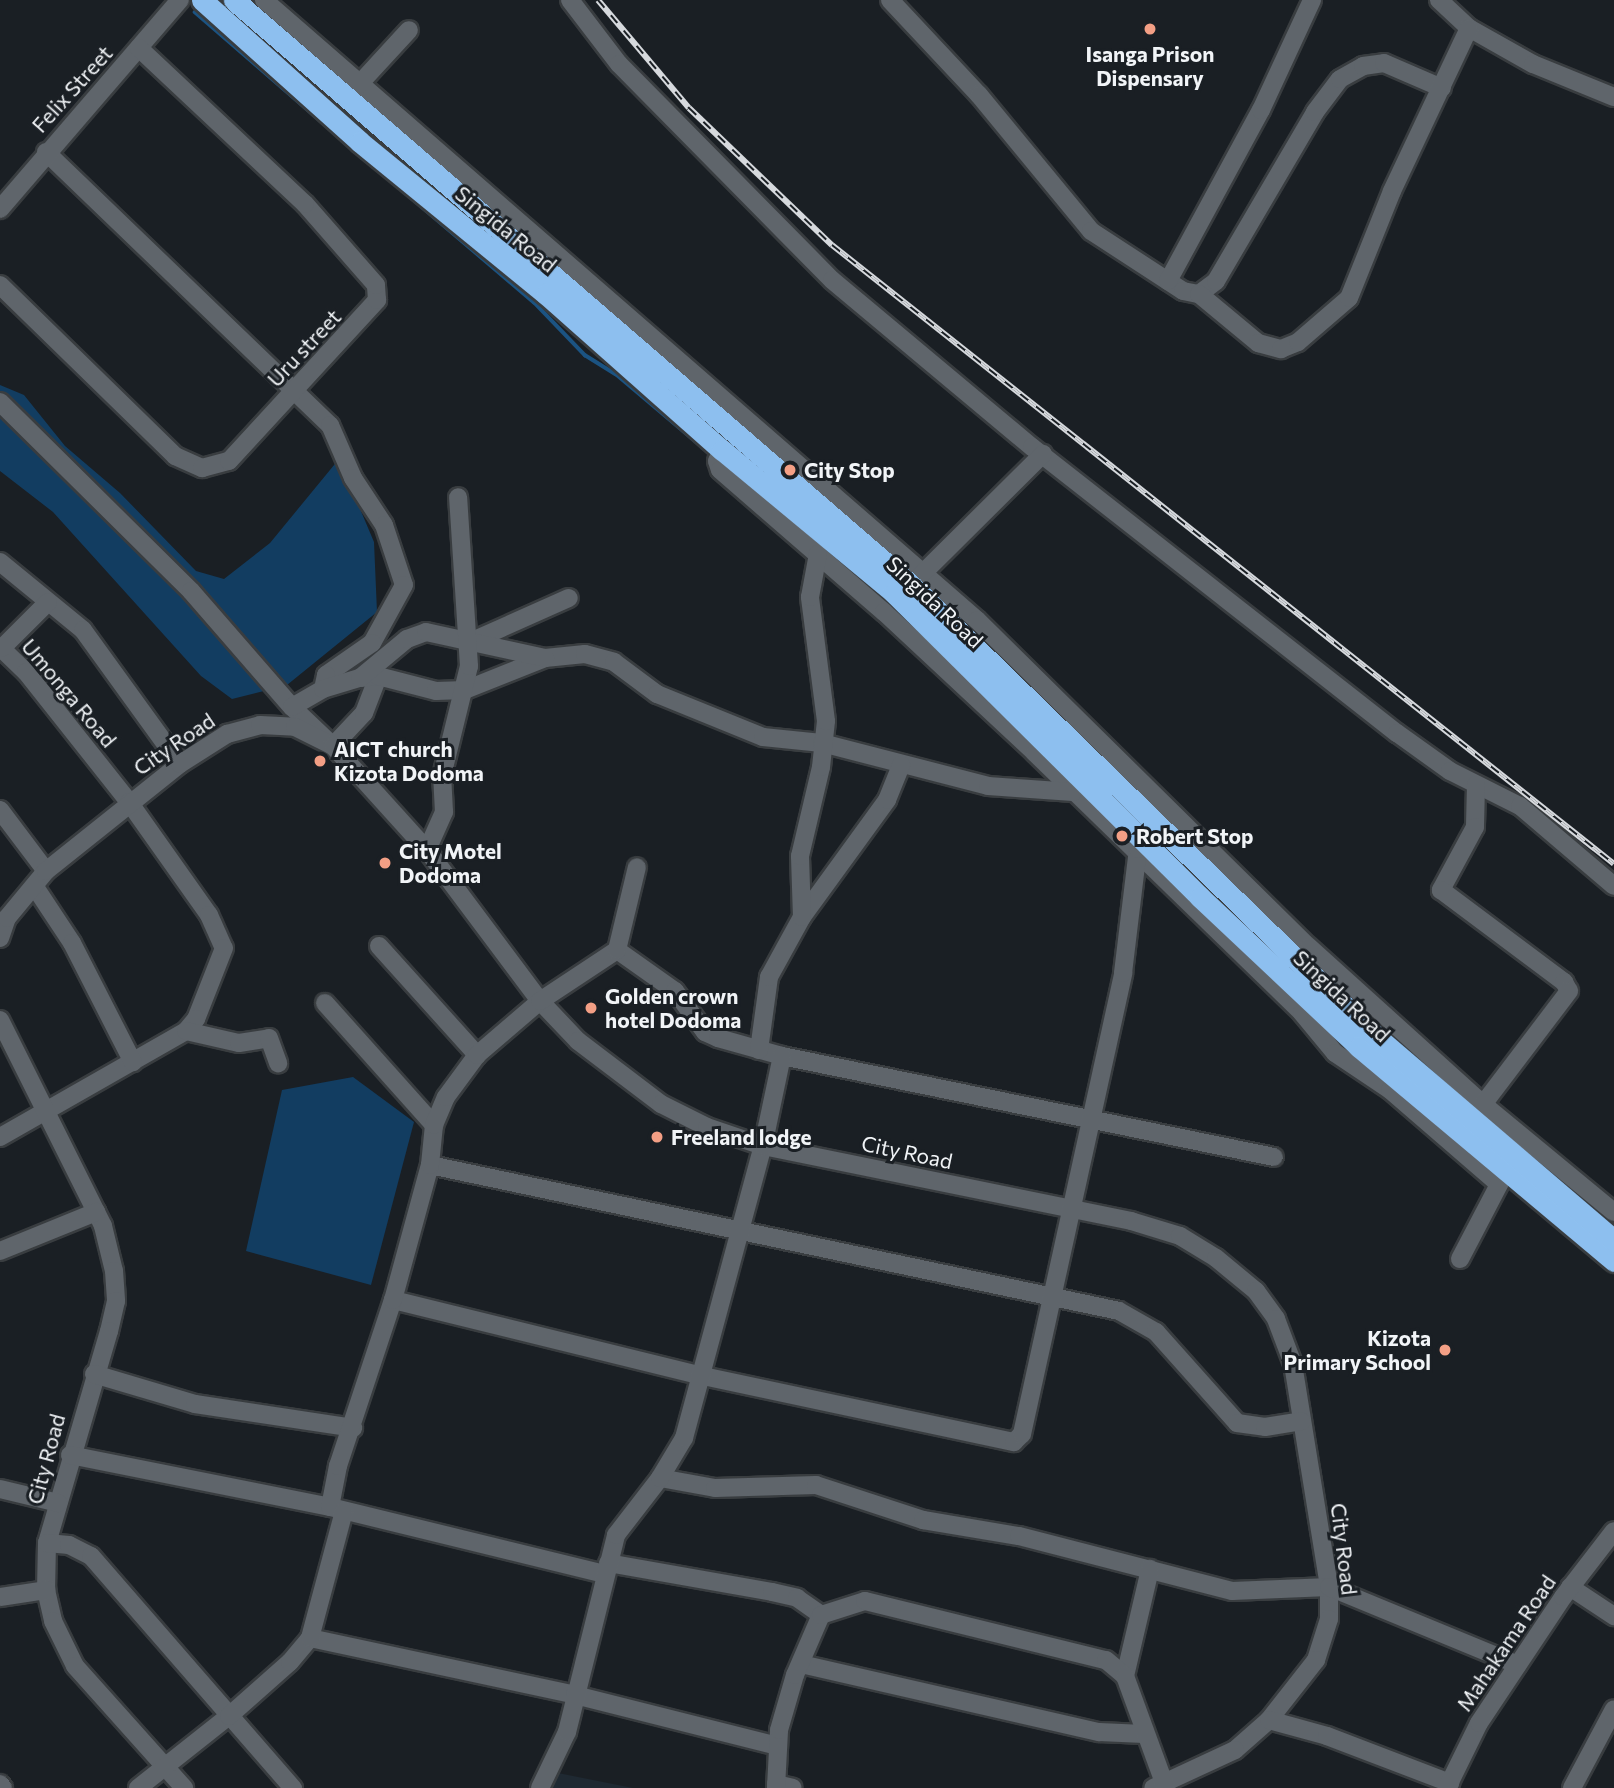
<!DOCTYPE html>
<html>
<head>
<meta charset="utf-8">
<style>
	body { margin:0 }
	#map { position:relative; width:1614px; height:1788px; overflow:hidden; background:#1a1f24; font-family:Commissioner,sans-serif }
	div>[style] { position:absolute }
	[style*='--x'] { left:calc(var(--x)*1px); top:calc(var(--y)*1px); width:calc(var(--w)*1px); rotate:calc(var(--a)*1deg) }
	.built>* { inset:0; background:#1f2932 }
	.green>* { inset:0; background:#123d61 }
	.stream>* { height:3.5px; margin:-1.75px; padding:0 1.75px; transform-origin:1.75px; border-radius:1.75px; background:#1b5382 }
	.roads { filter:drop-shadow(2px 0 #393d40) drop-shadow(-2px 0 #393d40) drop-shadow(0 2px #393d40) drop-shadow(0 -2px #393d40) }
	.minor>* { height:18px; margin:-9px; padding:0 9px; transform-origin:9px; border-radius:9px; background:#5f656b }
	.highway>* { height:21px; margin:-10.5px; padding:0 10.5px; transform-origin:10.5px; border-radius:10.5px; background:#8dbfef }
	.rail>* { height:6px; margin-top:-3px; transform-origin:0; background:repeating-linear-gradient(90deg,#1a1f24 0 10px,#d6d9dd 0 20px); box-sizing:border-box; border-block:2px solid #d6d9dd }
	.dots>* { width:19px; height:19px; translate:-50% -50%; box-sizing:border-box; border:4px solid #1a1f24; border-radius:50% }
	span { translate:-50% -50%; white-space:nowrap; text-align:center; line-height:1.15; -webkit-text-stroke:6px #1a1f24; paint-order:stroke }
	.poi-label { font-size:21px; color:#f1f4f7; font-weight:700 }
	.left { translate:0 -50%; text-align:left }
	.right { translate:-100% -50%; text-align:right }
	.street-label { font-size:21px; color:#f1f4f7 }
</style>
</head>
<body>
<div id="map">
	<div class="built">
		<i style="clip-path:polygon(558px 1773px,633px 1788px,552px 1788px)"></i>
	</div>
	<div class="green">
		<i style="clip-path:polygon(0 385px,24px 395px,65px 446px,120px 493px,196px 571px,224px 579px,270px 543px,339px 459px,374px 542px,377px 612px,287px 685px,232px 699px,201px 676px,53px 512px,0 471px)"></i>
		<i style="clip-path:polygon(353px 1077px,414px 1122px,371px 1285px,246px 1251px,282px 1090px)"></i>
	</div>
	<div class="stream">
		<i style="--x:195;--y:12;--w:169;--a:40.9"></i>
		<i style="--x:374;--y:166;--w:210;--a:40.4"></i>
		<i style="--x:534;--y:302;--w:74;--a:46.1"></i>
		<i style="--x:585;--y:355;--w:36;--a:32"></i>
		<i style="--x:616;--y:374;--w:127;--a:40.2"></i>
	</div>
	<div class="roads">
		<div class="minor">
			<i style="--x:264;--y:0;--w:945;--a:41.01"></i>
			<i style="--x:977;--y:620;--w:466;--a:44.6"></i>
			<i style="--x:1309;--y:947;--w:236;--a:42.1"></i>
			<i style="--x:1484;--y:1105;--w:168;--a:39.5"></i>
			<i style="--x:570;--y:0;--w:81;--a:52.6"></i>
			<i style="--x:619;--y:64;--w:303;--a:45.4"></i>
			<i style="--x:832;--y:280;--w:261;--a:39.9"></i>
			<i style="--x:1032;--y:447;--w:464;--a:38.1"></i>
			<i style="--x:1397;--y:733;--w:65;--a:35.6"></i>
			<i style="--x:1450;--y:771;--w:78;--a:26.6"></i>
			<i style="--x:1520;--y:806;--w:123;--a:40.4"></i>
			<i style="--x:890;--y:0;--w:130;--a:46.9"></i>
			<i style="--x:979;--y:95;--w:176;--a:50.5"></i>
			<i style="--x:1091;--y:231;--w:110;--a:33.1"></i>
			<i style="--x:1183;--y:291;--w:16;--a:11"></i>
			<i style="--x:1199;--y:294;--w:21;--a:-37"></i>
			<i style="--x:1216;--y:281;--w:196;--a:-59.6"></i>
			<i style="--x:1315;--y:112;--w:41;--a:-52.9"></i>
			<i style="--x:1340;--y:79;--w:26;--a:-29"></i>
			<i style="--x:1363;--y:66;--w:21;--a:-8"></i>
			<i style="--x:1384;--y:63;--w:63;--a:23.3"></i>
			<i style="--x:1439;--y:0;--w:41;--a:43"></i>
			<i style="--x:1469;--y:28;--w:73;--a:29.4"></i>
			<i style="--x:1533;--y:64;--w:87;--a:22.2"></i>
			<i style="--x:352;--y:92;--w:84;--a:-47.4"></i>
			<i style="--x:46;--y:152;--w:394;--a:43.9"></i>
			<i style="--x:330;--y:425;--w:58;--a:66.5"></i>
			<i style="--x:353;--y:478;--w:56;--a:56.6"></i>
			<i style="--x:384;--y:525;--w:63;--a:71.6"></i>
			<i style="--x:404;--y:585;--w:66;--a:118.9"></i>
			<i style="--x:372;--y:643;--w:56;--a:145.2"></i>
			<i style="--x:326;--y:675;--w:14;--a:102"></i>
			<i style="--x:0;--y:209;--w:276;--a:-49.3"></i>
			<i style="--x:1168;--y:281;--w:195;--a:-61.5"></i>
			<i style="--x:1261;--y:110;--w:121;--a:-65.1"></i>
			<i style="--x:0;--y:285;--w:245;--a:44.3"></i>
			<i style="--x:175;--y:456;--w:30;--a:24"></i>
			<i style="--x:202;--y:468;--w:28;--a:-15"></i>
			<i style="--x:229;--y:461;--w:219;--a:-47.4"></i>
			<i style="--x:377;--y:300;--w:15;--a:-94"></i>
			<i style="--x:376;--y:285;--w:108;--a:-131.2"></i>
			<i style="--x:305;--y:204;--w:228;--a:-136.8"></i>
			<i style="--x:1199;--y:294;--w:77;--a:39.7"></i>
			<i style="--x:1258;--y:343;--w:24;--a:15"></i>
			<i style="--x:1281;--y:349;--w:18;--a:-22"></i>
			<i style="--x:1298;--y:342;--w:67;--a:-40.8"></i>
			<i style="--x:1349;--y:298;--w:115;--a:-68.1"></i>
			<i style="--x:1392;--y:191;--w:180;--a:-64.7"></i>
			<i style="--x:0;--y:402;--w:269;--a:44.7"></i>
			<i style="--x:191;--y:591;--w:154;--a:49"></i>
			<i style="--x:292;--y:707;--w:57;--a:43.6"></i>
			<i style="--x:333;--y:746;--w:45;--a:-46.8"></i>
			<i style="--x:364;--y:713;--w:40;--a:-69"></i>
			<i style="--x:722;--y:450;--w:12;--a:114"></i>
			<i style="--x:717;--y:461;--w:9;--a:72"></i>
			<i style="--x:720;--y:470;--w:217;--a:40.9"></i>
			<i style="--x:884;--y:612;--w:207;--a:43"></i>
			<i style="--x:1035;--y:753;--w:373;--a:44.2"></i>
			<i style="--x:1302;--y:1013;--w:52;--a:50.5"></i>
			<i style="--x:1335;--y:1053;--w:66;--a:33.9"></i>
			<i style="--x:1390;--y:1090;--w:144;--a:40.8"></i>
			<i style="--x:0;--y:562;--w:107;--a:39.3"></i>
			<i style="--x:83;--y:630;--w:165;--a:54.1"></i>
			<i style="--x:916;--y:580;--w:179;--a:-44.8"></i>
			<i style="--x:470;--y:642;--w:108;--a:-24"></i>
			<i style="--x:0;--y:647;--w:36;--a:44"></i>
			<i style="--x:26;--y:672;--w:166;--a:51.6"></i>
			<i style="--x:129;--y:802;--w:138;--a:54.7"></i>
			<i style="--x:209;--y:915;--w:36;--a:66"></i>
			<i style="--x:224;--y:948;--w:76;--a:111.5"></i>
			<i style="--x:196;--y:1019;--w:16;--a:130"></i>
			<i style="--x:186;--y:1031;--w:214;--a:150.3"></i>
			<i style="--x:2;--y:648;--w:65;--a:-45"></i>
			<i style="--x:360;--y:678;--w:18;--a:-6"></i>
			<i style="--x:378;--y:676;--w:60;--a:14.5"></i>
			<i style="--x:436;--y:691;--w:29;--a:-2"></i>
			<i style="--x:465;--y:690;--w:86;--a:-21.8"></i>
			<i style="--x:545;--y:658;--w:40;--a:-5.7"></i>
			<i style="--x:585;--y:654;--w:30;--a:15"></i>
			<i style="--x:614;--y:662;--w:54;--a:36.7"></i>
			<i style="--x:657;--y:694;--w:114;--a:22.1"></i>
			<i style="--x:763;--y:737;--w:59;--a:5.8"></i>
			<i style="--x:822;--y:743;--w:171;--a:14.5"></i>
			<i style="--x:988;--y:786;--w:85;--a:4"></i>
			<i style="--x:292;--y:707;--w:36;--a:-30"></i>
			<i style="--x:323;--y:689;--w:39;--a:-17"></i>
			<i style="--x:360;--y:678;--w:61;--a:-39.7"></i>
			<i style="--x:407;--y:639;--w:20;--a:-20"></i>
			<i style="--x:426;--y:632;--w:122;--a:12.3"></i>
			<i style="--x:1476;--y:785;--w:42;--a:91.4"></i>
			<i style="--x:1475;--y:827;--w:72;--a:118.4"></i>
			<i style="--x:1441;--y:890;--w:154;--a:36.8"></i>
			<i style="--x:1564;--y:982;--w:10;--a:61"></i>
			<i style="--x:1569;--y:991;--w:151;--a:127.2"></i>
			<i style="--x:0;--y:810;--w:76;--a:53"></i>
			<i style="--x:427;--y:850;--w:42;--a:-65.9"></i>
			<i style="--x:444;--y:812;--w:36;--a:-93"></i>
			<i style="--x:442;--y:776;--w:113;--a:-76.2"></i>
			<i style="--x:469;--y:666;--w:169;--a:-93.7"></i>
			<i style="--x:35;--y:887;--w:67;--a:56.5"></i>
			<i style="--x:72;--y:943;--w:134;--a:62.9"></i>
			<i style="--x:802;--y:917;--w:145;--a:-54"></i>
			<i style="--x:887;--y:800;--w:38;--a:-68"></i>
			<i style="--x:0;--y:938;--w:21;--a:-71"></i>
			<i style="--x:7;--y:918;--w:61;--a:-50.3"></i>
			<i style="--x:46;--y:871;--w:171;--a:-38.6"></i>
			<i style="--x:180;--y:764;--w:56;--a:-32.6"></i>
			<i style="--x:227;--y:734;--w:34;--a:-15"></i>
			<i style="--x:260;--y:725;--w:35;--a:3"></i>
			<i style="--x:295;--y:727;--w:42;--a:26.6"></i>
			<i style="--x:333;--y:746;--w:140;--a:47.9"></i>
			<i style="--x:427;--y:850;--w:189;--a:53.2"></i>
			<i style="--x:540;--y:1001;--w:55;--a:46.5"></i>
			<i style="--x:578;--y:1041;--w:104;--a:37.2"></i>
			<i style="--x:661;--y:1104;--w:51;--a:26.6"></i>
			<i style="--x:707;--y:1127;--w:59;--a:18.7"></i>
			<i style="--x:763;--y:1146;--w:376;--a:11.5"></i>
			<i style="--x:1131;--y:1221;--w:51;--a:17"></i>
			<i style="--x:1180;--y:1236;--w:42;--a:31.4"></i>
			<i style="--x:1216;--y:1258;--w:52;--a:39.5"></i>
			<i style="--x:1256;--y:1291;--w:34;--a:54"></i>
			<i style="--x:1276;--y:1319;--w:48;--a:69.3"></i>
			<i style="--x:1293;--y:1364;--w:226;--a:80.8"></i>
			<i style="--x:1329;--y:1587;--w:32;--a:90"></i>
			<i style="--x:1329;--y:1619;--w:43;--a:107.6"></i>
			<i style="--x:1316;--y:1660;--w:76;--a:128.1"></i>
			<i style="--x:1269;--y:1720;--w:45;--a:138.6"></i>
			<i style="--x:1235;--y:1750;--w:90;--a:155.1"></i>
			<i style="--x:379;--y:946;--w:147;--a:48"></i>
			<i style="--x:617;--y:950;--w:71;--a:35.3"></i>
			<i style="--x:675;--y:991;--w:51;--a:53.8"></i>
			<i style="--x:705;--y:1032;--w:14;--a:25"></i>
			<i style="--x:718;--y:1038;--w:66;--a:15.7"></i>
			<i style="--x:782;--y:1056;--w:502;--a:11.6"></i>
			<i style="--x:325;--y:1003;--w:164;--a:48.2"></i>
			<i style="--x:0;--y:1020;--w:230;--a:63.4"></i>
			<i style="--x:103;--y:1226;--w:46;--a:76.3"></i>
			<i style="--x:114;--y:1271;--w:30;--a:86"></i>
			<i style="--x:116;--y:1301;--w:31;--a:103"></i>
			<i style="--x:109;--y:1331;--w:221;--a:106.3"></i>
			<i style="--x:47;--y:1543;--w:47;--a:91.2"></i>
			<i style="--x:46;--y:1590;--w:32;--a:77"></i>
			<i style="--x:53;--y:1621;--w:50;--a:63.9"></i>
			<i style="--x:75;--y:1666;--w:164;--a:48.2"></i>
			<i style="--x:186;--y:1031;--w:54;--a:12.8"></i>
			<i style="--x:239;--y:1043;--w:30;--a:-9"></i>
			<i style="--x:269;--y:1038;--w:27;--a:70"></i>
			<i style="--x:759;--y:1050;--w:74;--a:-82.2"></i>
			<i style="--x:769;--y:977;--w:68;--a:-61.2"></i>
			<i style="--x:802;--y:917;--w:61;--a:-91.9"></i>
			<i style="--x:800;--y:856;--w:91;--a:-76.7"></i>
			<i style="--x:821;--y:767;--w:46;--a:-83.8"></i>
			<i style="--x:826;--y:721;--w:125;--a:-97.4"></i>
			<i style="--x:810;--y:597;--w:44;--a:-79.5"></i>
			<i style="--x:430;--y:1165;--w:704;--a:11.96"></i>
			<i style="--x:1119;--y:1311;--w:43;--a:29.6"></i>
			<i style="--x:1156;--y:1332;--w:122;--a:48.3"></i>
			<i style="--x:1237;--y:1423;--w:28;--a:8"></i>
			<i style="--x:1265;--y:1427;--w:37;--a:-9"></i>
			<i style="--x:0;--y:1251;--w:104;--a:-22.1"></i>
			<i style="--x:1460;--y:1259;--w:95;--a:-62.4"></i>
			<i style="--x:393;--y:1300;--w:319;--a:13.8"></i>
			<i style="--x:703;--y:1376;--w:318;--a:12"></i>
			<i style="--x:1014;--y:1442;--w:11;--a:-45"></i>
			<i style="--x:1022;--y:1434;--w:472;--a:-77.6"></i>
			<i style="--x:1123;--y:973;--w:125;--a:-83.1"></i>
			<i style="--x:1138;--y:849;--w:20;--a:-57"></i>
			<i style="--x:94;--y:1374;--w:105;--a:16.5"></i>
			<i style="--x:195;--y:1404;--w:160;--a:8.6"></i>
			<i style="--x:70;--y:1455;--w:265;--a:11.3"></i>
			<i style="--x:330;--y:1507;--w:282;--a:13.7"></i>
			<i style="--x:660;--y:1478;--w:56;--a:10.3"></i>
			<i style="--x:715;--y:1488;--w:101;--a:-1.7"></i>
			<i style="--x:816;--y:1485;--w:113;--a:18.1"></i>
			<i style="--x:923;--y:1520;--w:97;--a:9.5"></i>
			<i style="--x:1019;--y:1536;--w:220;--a:14.5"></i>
			<i style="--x:1232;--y:1591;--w:97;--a:-2.4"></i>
			<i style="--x:1329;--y:1587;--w:204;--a:22.4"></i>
			<i style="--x:0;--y:1489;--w:60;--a:13.6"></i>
			<i style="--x:330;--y:1507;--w:42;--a:-79"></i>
			<i style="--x:338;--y:1466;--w:175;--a:-71.7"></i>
			<i style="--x:393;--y:1300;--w:140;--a:-74.7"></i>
			<i style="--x:430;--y:1165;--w:40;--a:-84.3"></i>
			<i style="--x:434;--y:1125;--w:30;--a:-67"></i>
			<i style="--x:446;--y:1097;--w:52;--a:-53.6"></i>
			<i style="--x:477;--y:1055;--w:83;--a:-40.6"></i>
			<i style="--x:540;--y:1001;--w:92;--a:-33.5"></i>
			<i style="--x:617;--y:950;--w:85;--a:-76.5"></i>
			<i style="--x:47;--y:1543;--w:22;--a:5"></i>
			<i style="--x:69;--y:1545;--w:25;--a:27"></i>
			<i style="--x:91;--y:1556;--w:308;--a:49"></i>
			<i style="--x:608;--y:1563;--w:167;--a:10"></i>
			<i style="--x:772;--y:1592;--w:26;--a:13"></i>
			<i style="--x:797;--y:1598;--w:29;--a:35"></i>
			<i style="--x:1570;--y:1587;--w:53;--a:33.4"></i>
			<i style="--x:0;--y:1597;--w:47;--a:-8.7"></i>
			<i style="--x:310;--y:1638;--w:271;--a:12.1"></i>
			<i style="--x:575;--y:1695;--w:209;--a:14.1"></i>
			<i style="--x:801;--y:1664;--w:306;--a:12.9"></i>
			<i style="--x:1099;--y:1732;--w:45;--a:2.5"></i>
			<i style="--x:1125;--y:1676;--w:110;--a:-76.8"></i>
			<i style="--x:1269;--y:1720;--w:60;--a:15.4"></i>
			<i style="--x:1327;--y:1736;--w:132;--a:20.9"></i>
			<i style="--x:0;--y:1784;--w:5;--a:53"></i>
			<i style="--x:776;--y:1784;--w:17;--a:13"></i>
			<i style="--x:138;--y:1788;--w:116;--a:-38.4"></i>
			<i style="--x:229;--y:1716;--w:81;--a:-41.5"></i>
			<i style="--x:290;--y:1662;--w:31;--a:-50"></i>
			<i style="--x:310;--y:1638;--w:131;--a:-75"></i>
			<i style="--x:540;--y:1788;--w:62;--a:-64.3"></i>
			<i style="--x:567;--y:1732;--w:203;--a:-76"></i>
			<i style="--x:616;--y:1535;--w:72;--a:-52.3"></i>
			<i style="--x:660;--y:1478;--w:47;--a:-59"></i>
			<i style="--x:684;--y:1438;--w:302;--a:-74.9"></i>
			<i style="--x:763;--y:1146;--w:92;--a:-78.1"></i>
			<i style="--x:776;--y:1788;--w:58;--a:-87"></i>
			<i style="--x:779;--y:1730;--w:57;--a:-73.8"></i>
			<i style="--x:795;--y:1675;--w:65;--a:-66.6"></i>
			<i style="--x:821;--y:1615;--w:46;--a:-17.7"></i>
			<i style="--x:865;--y:1601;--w:248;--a:13.8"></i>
			<i style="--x:1106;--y:1660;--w:25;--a:40"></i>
			<i style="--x:1125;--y:1676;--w:119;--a:69.9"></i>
			<i style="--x:1447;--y:1788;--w:72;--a:-63.8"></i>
			<i style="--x:1479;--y:1723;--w:151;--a:-56.3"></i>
			<i style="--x:1563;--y:1597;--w:83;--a:-52.3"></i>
			<i style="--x:1572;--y:1788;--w:89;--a:-62"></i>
		</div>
		<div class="highway">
			<i style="--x:202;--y:0;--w:212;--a:41.9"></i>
			<i style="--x:360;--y:142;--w:240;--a:39.3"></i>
			<i style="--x:546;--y:294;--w:235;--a:41.6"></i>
			<i style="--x:722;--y:450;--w:224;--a:39.7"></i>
			<i style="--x:894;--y:593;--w:431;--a:44.8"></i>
			<i style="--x:1200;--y:897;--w:219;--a:43.3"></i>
			<i style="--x:1359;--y:1047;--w:333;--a:40"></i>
			<i style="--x:234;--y:0;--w:895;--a:40.83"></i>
			<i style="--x:911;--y:585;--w:641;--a:44.18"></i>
			<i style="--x:1371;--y:1032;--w:320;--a:40.6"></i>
		</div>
	</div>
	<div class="rail">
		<i style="--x:598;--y:0;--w:141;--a:49.9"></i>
		<i style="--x:689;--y:108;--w:198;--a:43.8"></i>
		<i style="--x:832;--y:245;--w:997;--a:38.36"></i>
	</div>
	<div class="dots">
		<i style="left:1150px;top:29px;background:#f39f85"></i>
		<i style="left:790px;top:470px;background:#f39f85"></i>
		<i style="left:320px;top:761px;background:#f39f85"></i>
		<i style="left:1122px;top:836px;background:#f39f85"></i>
		<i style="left:385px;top:863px;background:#f39f85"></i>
		<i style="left:591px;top:1008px;background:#f39f85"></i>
		<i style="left:657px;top:1137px;background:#f39f85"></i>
		<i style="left:1445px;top:1350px;background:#f39f85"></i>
	</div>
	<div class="poi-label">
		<span style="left:1150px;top:66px">Isanga Prison<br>Dispensary</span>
		<span class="left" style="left:804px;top:470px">City Stop</span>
		<span class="left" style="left:334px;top:761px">AICT church<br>Kizota Dodoma</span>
		<span class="left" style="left:1136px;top:836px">Robert Stop</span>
		<span class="left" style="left:399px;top:863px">City Motel<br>Dodoma</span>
		<span class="left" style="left:605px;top:1008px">Golden crown<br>hotel Dodoma</span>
		<span class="left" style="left:671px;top:1137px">Freeland lodge</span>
		<span class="right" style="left:1431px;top:1350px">Kizota<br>Primary School</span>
	</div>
	<div class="street-label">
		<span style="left:72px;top:89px;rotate:-48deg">Felix Street</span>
		<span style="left:506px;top:229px;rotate:39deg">Singida Road</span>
		<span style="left:304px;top:348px;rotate:-47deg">Uru street</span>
		<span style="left:935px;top:602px;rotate:43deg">Singida Road</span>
		<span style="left:69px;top:693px;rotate:50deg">Umonga Road</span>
		<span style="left:174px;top:744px;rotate:-34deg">City Road</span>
		<span style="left:1342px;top:996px;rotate:43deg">Singida Road</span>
		<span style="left:907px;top:1152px;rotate:12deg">City Road</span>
		<span style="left:46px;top:1459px;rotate:-75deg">City Road</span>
		<span style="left:1344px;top:1549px;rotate:83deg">City Road</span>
		<span style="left:1506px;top:1643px;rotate:-56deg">Mahakama Road</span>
	</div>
</div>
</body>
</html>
